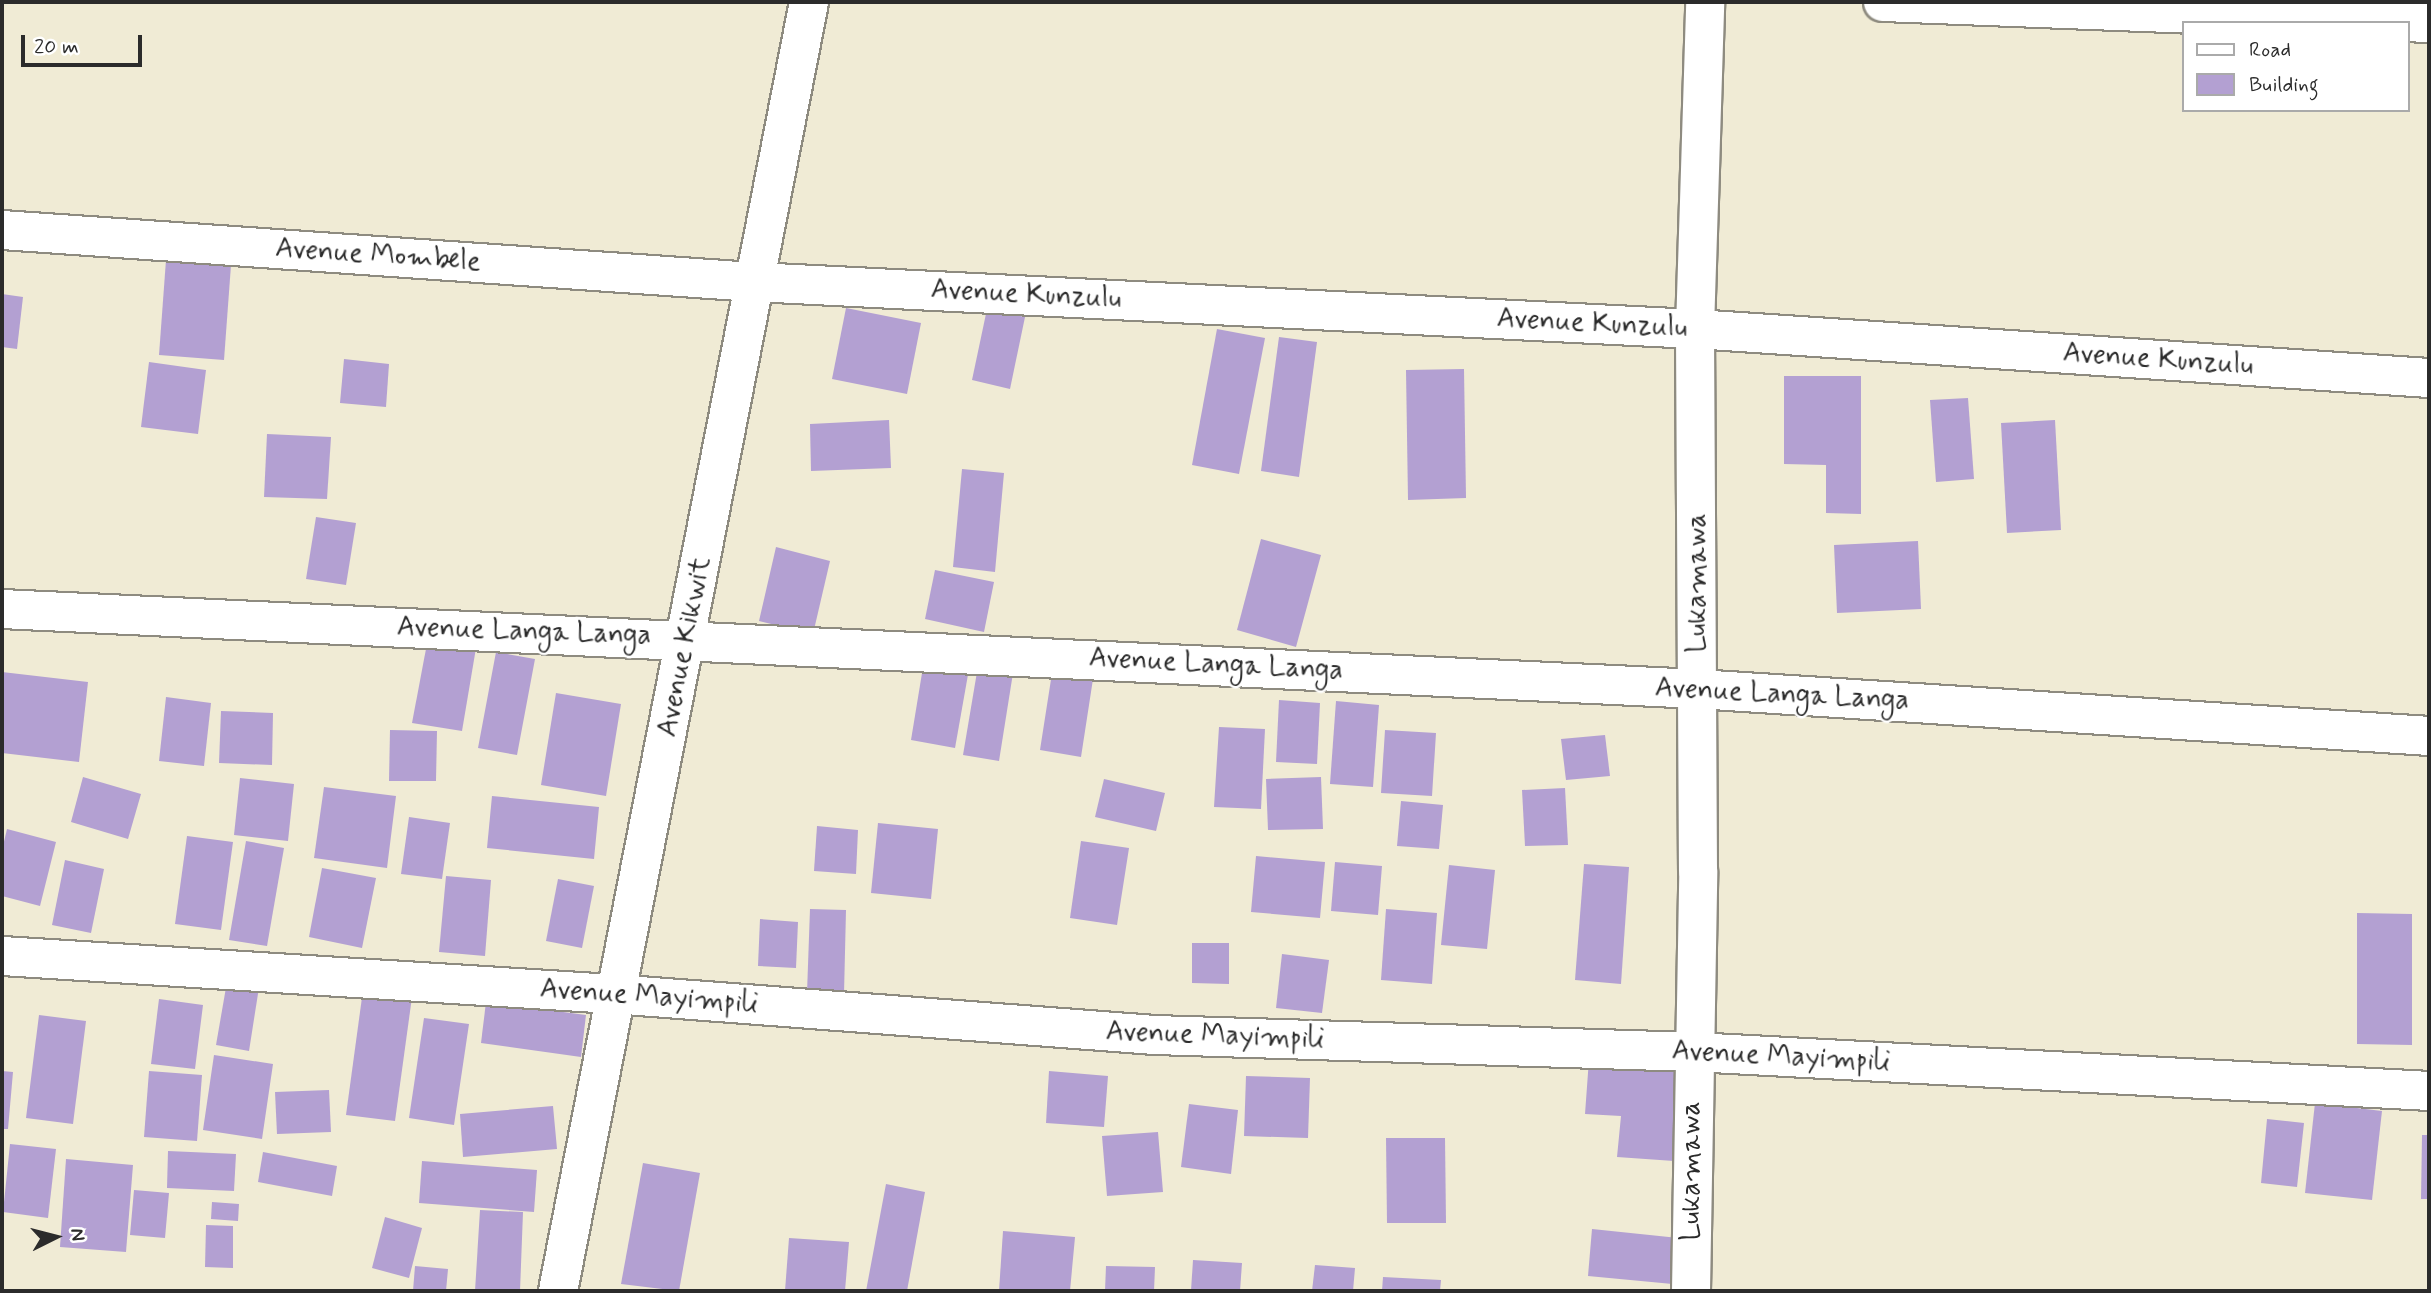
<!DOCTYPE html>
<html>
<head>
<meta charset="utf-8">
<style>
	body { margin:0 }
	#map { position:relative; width:2431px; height:1293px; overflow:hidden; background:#f0ebd5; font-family:Mynerve,sans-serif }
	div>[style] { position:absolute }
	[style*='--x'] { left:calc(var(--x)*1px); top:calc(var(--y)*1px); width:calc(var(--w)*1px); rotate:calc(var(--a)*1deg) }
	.building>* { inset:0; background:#b3a0d2 }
	.roads { filter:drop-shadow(2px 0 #8e8b80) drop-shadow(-2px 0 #8e8b80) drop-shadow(0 2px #8e8b80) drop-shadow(0 -2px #8e8b80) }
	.minor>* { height:38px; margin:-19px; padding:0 19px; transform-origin:19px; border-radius:19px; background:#fff }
	.major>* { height:38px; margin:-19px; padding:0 19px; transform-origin:19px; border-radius:19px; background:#fff }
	span { translate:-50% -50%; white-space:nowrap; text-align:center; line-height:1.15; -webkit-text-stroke:5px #fff; paint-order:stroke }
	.street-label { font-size:28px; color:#2b2b2b }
	.frame { position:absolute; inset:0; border:4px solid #2b2b2b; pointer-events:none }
	.legend { position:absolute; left:2182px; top:21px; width:228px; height:91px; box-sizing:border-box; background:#fff; border:2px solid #aaa; margin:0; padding:9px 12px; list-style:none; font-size:21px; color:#2b2b2b }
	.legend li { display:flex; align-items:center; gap:14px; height:35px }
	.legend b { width:35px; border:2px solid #aaa }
	.north { position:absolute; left:21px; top:1202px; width:70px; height:70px; -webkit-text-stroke:5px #fff; paint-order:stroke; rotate:84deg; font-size:19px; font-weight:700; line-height:28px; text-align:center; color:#2b2b2b }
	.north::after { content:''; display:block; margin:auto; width:24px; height:32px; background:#2b2b2b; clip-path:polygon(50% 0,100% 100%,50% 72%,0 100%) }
	.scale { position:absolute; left:21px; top:35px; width:121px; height:32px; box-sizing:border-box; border:4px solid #2b2b2b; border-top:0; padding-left:9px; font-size:21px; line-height:24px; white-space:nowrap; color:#2b2b2b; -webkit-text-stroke:5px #fff; paint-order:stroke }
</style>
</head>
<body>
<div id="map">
	<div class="building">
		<i style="clip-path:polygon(166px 260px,231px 265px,224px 360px,159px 355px)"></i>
		<i style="clip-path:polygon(2px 294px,23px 297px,17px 349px,2px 347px)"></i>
		<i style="clip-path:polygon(846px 308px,921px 323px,907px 394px,832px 379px)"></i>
		<i style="clip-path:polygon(987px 309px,1025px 317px,1010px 389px,972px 380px)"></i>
		<i style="clip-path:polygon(1217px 329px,1265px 338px,1239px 474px,1192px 465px)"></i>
		<i style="clip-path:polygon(1279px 337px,1317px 342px,1299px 477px,1261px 471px)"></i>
		<i style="clip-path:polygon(344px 359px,389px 364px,386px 407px,340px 403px)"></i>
		<i style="clip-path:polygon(149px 362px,206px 370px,198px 434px,141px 427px)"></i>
		<i style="clip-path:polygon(1464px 369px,1466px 498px,1408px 500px,1406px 370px)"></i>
		<i style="clip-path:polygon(1784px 376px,1861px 376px,1861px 514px,1826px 513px,1826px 465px,1784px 464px)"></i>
		<i style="clip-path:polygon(1968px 398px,1974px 479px,1936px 482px,1930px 400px)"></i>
		<i style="clip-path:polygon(889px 420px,891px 468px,811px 471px,810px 424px)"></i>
		<i style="clip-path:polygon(2055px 420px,2061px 530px,2007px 533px,2001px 423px)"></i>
		<i style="clip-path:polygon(267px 434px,331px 437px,327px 499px,264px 497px)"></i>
		<i style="clip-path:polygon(962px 469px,1004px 473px,995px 572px,953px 567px)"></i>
		<i style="clip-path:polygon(316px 517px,356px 523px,346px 585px,306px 579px)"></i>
		<i style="clip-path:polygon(1261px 539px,1321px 555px,1296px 647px,1237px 630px)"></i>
		<i style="clip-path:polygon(1918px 541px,1921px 609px,1837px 613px,1834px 545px)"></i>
		<i style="clip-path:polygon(776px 547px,830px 561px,813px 634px,759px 621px)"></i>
		<i style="clip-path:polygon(935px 570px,994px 582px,984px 632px,925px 619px)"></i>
		<i style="clip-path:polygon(429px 633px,477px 642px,462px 731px,412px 723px)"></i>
		<i style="clip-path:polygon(496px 652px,535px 659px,517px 755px,478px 748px)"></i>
		<i style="clip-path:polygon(924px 661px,969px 669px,955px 748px,911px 740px)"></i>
		<i style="clip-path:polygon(978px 666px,1013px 673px,999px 761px,963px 755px)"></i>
		<i style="clip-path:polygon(2px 672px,88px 682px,79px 762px,2px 753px)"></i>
		<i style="clip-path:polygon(1052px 673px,1093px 679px,1081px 757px,1040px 750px)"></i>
		<i style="clip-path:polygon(556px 693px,621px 704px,606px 796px,541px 785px)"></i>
		<i style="clip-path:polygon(166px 697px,211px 703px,204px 766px,159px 761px)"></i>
		<i style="clip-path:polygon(1279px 700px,1320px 703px,1317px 764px,1276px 762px)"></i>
		<i style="clip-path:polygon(1336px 701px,1379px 705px,1373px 787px,1330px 784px)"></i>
		<i style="clip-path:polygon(221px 711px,273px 713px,272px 765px,219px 763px)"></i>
		<i style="clip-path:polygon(1219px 727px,1265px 729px,1261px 809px,1214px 807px)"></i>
		<i style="clip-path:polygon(390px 730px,437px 731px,436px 781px,389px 781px)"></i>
		<i style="clip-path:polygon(1385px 730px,1436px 733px,1432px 796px,1381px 793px)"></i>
		<i style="clip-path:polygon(1605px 735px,1610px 776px,1566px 780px,1561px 739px)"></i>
		<i style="clip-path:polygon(83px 777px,141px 794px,128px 839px,71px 822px)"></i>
		<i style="clip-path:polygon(1321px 777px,1323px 829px,1268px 830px,1266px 779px)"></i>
		<i style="clip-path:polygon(240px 778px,294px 784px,288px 841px,234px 835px)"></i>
		<i style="clip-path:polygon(1104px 779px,1165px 793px,1156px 831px,1095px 817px)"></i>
		<i style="clip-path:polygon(324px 787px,396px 796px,387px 868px,314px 858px)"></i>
		<i style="clip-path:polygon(1565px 788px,1568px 845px,1525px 846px,1522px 790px)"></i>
		<i style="clip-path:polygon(492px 796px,599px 807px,594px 859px,487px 848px)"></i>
		<i style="clip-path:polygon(1401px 801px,1443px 805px,1439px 849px,1397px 846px)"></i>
		<i style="clip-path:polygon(409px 817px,450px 823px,442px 879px,401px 874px)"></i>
		<i style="clip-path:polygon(878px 823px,938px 829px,931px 899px,871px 893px)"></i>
		<i style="clip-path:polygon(817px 826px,858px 830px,856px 874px,814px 871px)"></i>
		<i style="clip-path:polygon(7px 829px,56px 842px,40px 906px,2px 896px,2px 850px)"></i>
		<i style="clip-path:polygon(187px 836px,233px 842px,221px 930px,175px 924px)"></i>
		<i style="clip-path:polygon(246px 841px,284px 848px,267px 946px,229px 940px)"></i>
		<i style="clip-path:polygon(1081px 841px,1129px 848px,1117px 925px,1070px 918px)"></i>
		<i style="clip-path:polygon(1256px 856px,1325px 862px,1320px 918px,1251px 912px)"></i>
		<i style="clip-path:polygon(65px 860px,104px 869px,91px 933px,52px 925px)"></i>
		<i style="clip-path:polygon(1335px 862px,1382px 866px,1378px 915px,1331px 911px)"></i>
		<i style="clip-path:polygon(1584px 864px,1629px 867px,1621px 984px,1575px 980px)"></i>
		<i style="clip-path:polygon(1449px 865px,1495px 870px,1487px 949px,1441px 945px)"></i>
		<i style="clip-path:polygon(322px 868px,376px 878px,362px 948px,309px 937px)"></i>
		<i style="clip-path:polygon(446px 876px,491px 880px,485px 956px,439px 952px)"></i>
		<i style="clip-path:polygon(558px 879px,594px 886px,582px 948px,546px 941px)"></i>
		<i style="clip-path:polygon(810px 909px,846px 910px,844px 994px,807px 993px)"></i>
		<i style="clip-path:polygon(1386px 909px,1437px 913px,1432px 984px,1381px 980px)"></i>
		<i style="clip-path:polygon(2357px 913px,2412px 914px,2412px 1045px,2357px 1044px)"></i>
		<i style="clip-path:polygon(760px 919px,798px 922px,796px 968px,758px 966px)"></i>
		<i style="clip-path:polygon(1192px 943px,1229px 943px,1229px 984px,1192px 983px)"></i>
		<i style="clip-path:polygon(1282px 954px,1329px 960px,1322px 1013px,1276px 1008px)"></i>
		<i style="clip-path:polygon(228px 976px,260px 981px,249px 1051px,216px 1045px)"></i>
		<i style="clip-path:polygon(363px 990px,412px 997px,395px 1121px,346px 1115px)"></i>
		<i style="clip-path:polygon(159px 999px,203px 1005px,195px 1069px,151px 1064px)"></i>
		<i style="clip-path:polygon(486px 1002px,586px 1015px,581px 1057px,481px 1043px)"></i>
		<i style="clip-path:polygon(39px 1015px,86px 1021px,73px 1124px,26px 1118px)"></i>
		<i style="clip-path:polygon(424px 1018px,469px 1024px,454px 1125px,409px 1118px)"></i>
		<i style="clip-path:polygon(214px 1055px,273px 1064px,262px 1139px,203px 1130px)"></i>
		<i style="clip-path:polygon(1589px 1059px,1680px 1066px,1674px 1161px,1617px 1157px,1621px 1116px,1585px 1114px)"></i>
		<i style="clip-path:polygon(2px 1071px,13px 1072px,8px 1129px,2px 1129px)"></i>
		<i style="clip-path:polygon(149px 1071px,202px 1075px,197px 1141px,144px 1137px)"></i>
		<i style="clip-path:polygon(1049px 1071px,1108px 1076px,1104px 1127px,1046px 1123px)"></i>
		<i style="clip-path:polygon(1246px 1076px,1310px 1078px,1308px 1138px,1244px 1136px)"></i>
		<i style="clip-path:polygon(329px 1090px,331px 1132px,277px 1134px,275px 1092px)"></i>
		<i style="clip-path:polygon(2315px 1103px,2382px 1111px,2372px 1200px,2305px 1193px)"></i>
		<i style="clip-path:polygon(1189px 1104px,1238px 1110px,1231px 1174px,1181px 1167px)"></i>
		<i style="clip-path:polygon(553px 1106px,557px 1149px,463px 1157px,460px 1114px)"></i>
		<i style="clip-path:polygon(2267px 1119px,2304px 1123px,2297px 1187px,2261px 1183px)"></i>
		<i style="clip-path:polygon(1158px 1132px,1163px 1192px,1107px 1196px,1102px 1136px)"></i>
		<i style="clip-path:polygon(2422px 1135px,2429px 1135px,2429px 1199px,2421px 1199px)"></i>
		<i style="clip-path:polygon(1386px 1138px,1445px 1138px,1446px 1223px,1387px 1223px)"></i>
		<i style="clip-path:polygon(10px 1144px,56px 1149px,48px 1218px,3px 1212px)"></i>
		<i style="clip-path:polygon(168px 1151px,236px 1154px,234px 1191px,167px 1188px)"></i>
		<i style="clip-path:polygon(263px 1152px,337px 1166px,332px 1196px,258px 1182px)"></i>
		<i style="clip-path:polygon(66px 1159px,133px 1165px,126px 1252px,60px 1247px)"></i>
		<i style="clip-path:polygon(422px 1161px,537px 1170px,534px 1212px,419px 1203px)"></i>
		<i style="clip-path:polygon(643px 1163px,700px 1173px,679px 1291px,621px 1284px)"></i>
		<i style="clip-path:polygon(886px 1184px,925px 1192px,907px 1291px,866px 1291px)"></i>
		<i style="clip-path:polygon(134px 1190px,169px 1193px,165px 1238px,130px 1235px)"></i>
		<i style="clip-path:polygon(212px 1202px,239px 1204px,238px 1221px,211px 1219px)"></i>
		<i style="clip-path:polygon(480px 1210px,523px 1212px,520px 1291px,475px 1291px)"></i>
		<i style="clip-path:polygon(385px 1217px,422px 1228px,409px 1278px,372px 1268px)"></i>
		<i style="clip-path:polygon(206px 1225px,233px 1226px,233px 1268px,205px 1267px)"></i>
		<i style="clip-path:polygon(1592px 1229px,1688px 1239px,1683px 1285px,1588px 1276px)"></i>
		<i style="clip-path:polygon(1003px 1231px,1075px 1237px,1070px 1291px,999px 1291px)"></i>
		<i style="clip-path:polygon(789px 1238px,849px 1242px,845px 1291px,785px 1291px)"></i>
		<i style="clip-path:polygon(1193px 1260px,1242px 1263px,1240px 1291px,1191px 1291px)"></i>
		<i style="clip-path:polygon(1315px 1265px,1355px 1268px,1353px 1291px,1312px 1291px)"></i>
		<i style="clip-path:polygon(415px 1266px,448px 1269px,446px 1291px,413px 1291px)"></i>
		<i style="clip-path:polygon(1106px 1266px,1155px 1267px,1154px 1291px,1105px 1291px)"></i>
		<i style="clip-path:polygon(1383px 1277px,1441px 1280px,1440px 1291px,1382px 1291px)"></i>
	</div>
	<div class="roads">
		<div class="minor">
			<i style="--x:1883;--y:2;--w:546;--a:2.2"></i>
			<i style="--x:2;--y:230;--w:754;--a:3.96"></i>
			<i style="--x:754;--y:282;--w:942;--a:2.86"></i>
			<i style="--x:1695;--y:329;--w:736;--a:3.82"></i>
			<i style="--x:2;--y:609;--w:1697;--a:2.7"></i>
			<i style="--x:1697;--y:689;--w:734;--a:3.67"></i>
			<i style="--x:2;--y:956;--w:612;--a:3.56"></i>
			<i style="--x:613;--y:994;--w:544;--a:4.33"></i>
			<i style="--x:1155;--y:1035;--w:538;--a:1.81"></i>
			<i style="--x:1693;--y:1052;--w:737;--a:3.03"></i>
			<i style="--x:1691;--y:1291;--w:420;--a:-89"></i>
			<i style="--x:1698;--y:871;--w:542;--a:-90.32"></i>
			<i style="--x:1695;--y:329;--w:327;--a:-88.2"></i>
		</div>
		<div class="major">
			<i style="--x:558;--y:1291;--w:1313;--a:-78.98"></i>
		</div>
	</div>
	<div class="street-label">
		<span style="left:378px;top:256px;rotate:4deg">Avenue Mombele</span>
		<span style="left:1026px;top:295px;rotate:3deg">Avenue Kunzulu</span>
		<span style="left:1592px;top:324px;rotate:3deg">Avenue Kunzulu</span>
		<span style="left:2158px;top:360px;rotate:4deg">Avenue Kunzulu</span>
		<span style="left:1698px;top:583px;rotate:-90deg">Lukamawa</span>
		<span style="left:524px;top:632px;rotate:2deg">Avenue Langa Langa</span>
		<span style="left:685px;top:647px;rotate:-79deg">Avenue Kikwit</span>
		<span style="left:1216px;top:665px;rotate:3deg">Avenue Langa Langa</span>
		<span style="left:1782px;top:695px;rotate:3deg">Avenue Langa Langa</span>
		<span style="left:649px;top:997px;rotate:4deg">Avenue Mayimpili</span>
		<span style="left:1215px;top:1036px;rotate:2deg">Avenue Mayimpili</span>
		<span style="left:1781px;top:1057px;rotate:3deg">Avenue Mayimpili</span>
		<span style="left:1692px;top:1171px;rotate:-90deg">Lukamawa</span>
	</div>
	<div class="frame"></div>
	<ul class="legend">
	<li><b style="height:9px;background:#fff"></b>Road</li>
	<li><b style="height:19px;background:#b3a0d2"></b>Building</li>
	</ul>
	<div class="north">N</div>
	<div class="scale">20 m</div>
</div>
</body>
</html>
